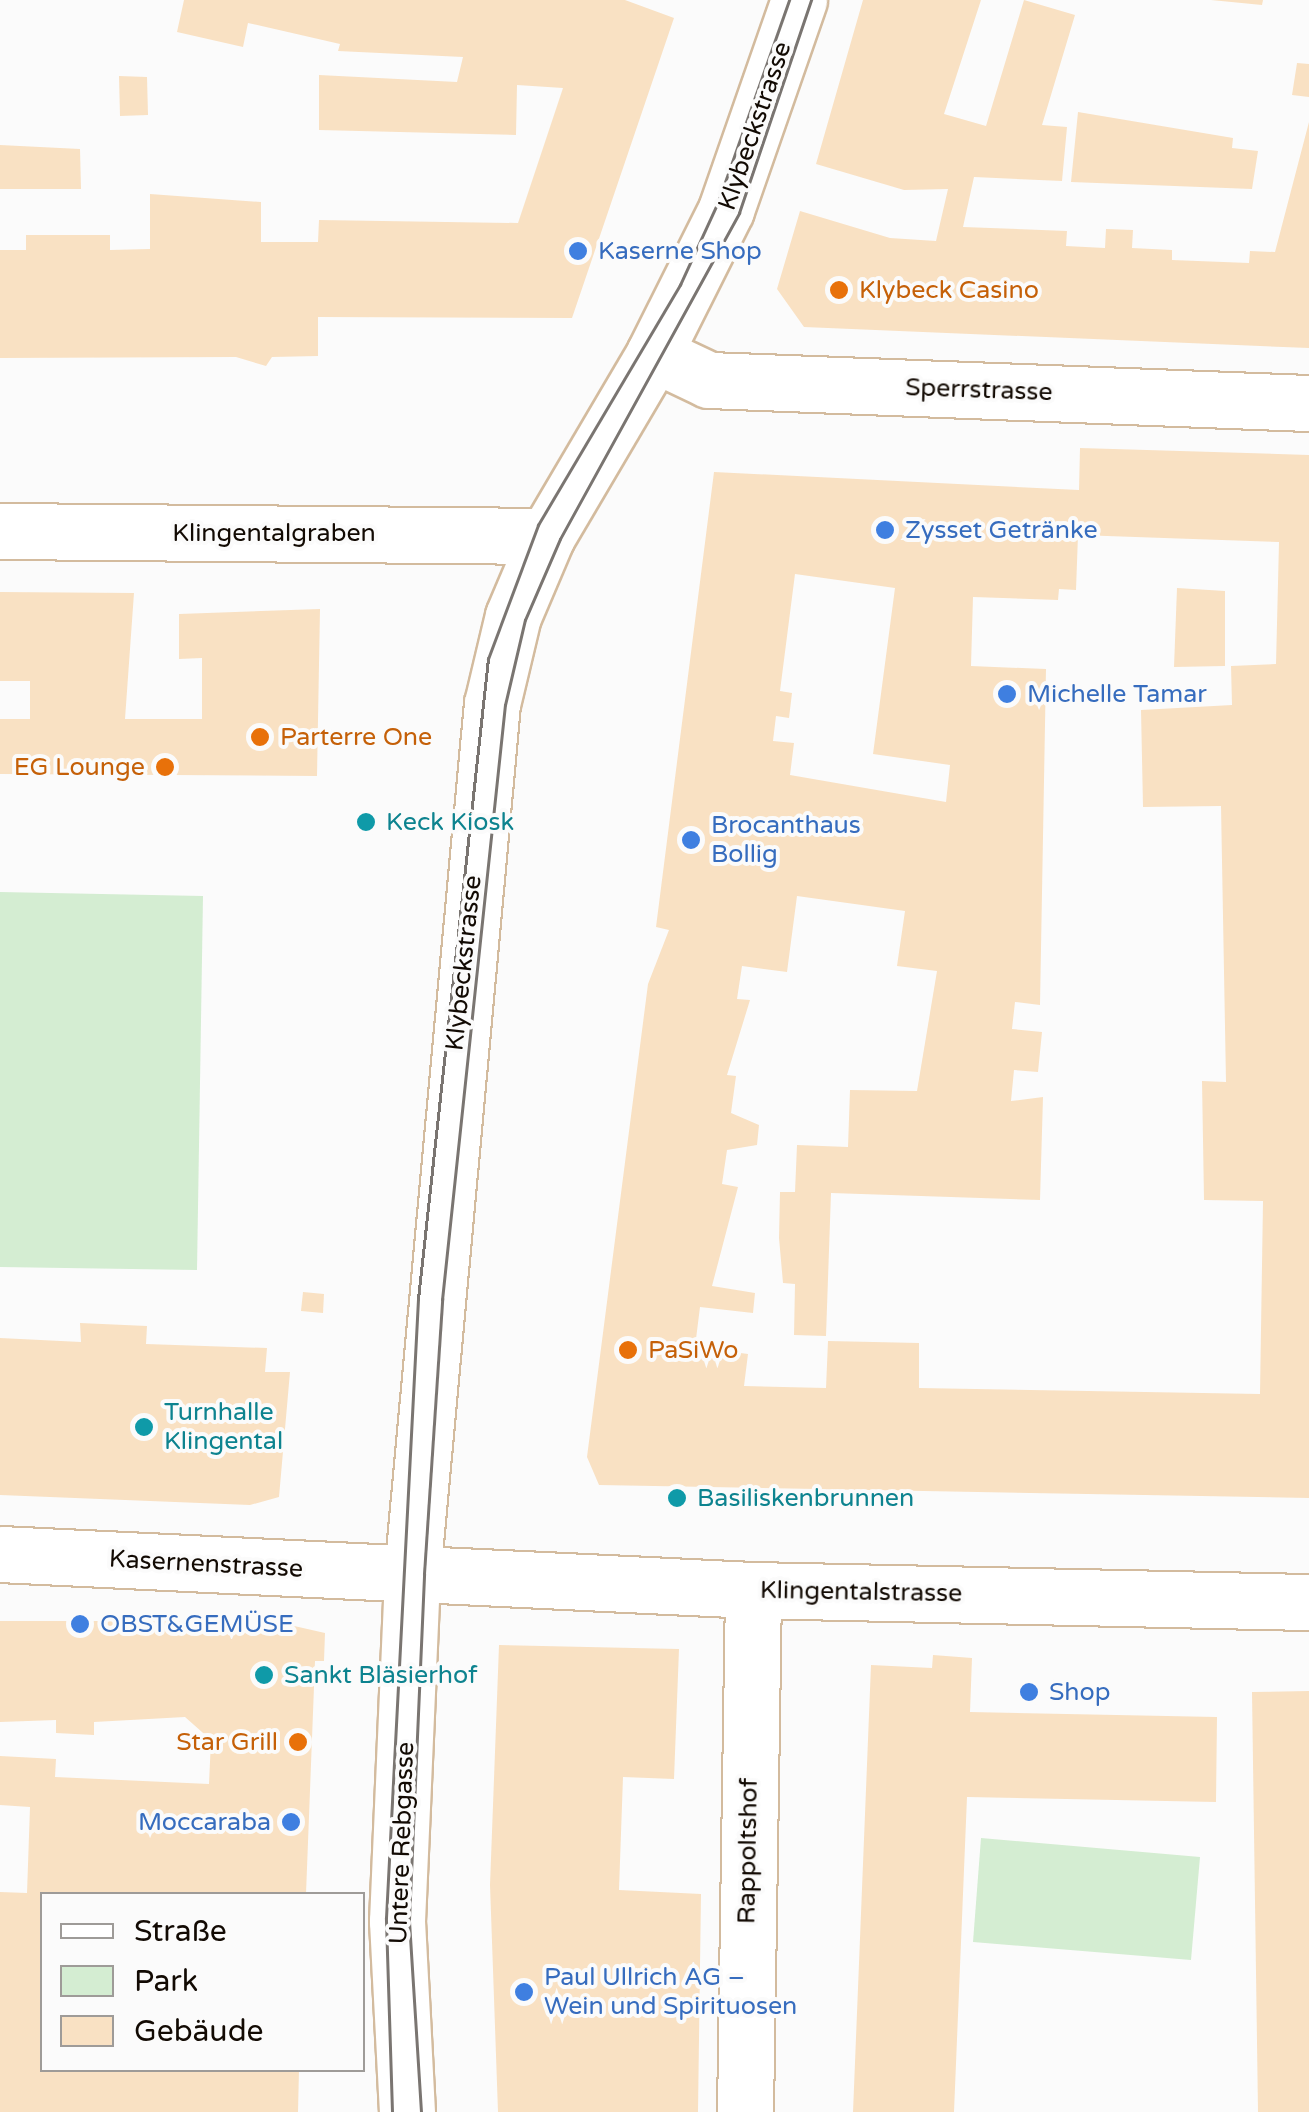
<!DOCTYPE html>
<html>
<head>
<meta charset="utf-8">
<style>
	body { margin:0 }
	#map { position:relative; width:1309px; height:2112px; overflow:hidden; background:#fbfbfb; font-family:"Varela Round",sans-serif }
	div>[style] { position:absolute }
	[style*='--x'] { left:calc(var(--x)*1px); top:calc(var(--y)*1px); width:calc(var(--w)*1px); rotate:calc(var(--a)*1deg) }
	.green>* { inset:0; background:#d4edd2 }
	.building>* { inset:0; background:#f9e1c3 }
	.roads { filter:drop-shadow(2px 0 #d3bb9e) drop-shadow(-2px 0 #d3bb9e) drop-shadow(0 2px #d3bb9e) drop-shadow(0 -2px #d3bb9e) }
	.minor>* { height:55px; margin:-27.5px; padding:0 27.5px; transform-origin:27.5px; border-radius:27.5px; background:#fff }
	.tertiary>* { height:55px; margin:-27.5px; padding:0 27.5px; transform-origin:27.5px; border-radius:27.5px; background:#fff }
	.tram>* { height:2.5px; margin:-1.25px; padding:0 1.25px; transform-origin:1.25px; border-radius:1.25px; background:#7a7571 }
	.dots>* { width:28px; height:28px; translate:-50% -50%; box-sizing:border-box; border:5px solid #fbfbfb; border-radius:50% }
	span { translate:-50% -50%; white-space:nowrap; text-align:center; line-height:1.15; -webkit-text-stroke:8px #fbfbfb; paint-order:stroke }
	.street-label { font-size:25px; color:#120a03 }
	.shop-label { font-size:25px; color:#366cbe }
	.left { translate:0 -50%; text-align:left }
	.right { translate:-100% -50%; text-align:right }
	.food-label { font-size:25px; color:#c56008 }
	.culture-label { font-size:25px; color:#0d838f }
	.legend { position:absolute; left:40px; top:1892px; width:325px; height:180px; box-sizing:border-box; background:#fbfbfb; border:2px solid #9e9b98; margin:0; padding:12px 18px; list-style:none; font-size:30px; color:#120a03 }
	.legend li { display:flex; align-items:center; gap:20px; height:50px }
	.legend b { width:50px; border:2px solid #9e9b98 }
</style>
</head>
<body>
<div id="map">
	<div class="green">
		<i style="clip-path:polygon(0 892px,203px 896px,197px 1270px,0 1267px)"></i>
		<i style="clip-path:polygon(981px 1838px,1200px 1857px,1191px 1960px,973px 1942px)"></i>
	</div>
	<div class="building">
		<i style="clip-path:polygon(184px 0,625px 0,674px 18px,572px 318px,318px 317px,318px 356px,272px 357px,266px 366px,236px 357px,0 358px,0 250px,26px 250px,26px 235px,110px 235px,110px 250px,150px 249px,150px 194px,261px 202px,261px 242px,318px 242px,319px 220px,518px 223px,563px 88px,517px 85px,516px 135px,319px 130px,319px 75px,457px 82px,463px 57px,338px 51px,340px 44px,248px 23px,243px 47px,177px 32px)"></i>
		<i style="clip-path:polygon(863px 0,981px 0,944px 114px,986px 126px,1024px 0,1075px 15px,1042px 125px,1067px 127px,1062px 181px,974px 177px,963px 227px,1067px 231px,1066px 246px,1105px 248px,1106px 229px,1133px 230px,1132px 248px,1172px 250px,1172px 260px,1249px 263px,1250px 251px,1275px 252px,1309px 122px,1309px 348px,804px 327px,777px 289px,800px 211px,890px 238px,936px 241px,948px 189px,904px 190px,816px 164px)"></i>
		<i style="clip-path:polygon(1211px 0,1263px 0,1262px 5px)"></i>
		<i style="clip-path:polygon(1297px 63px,1309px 64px,1309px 97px,1292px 95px)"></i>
		<i style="clip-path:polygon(119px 76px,147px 77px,148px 115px,120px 116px)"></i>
		<i style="clip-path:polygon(1078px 112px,1233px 138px,1232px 148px,1258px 151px,1252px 189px,1071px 182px)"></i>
		<i style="clip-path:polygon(0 145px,80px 149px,81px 189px,0 189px)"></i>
		<i style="clip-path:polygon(evenodd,1080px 448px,1309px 455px,1309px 1498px,599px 1485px,587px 1457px,648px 984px,669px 930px,656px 927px,714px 472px,1079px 490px,1080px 448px,1078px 535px,1279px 542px,1276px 664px,1231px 666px,1232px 705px,1141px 710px,1143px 807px,1221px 806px,1226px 1082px,1202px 1081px,1204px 1200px,1263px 1201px,1260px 1394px,919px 1388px,919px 1343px,828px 1341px,826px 1388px,744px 1386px,748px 1354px,695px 1347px,700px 1307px,753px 1313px,755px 1293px,712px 1286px,738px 1187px,722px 1184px,727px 1150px,757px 1145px,759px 1125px,731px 1113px,736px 1076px,727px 1075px,750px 1000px,737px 999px,742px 966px,787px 972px,797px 896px,905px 911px,897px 966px,937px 971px,917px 1091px,850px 1090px,848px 1147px,797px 1145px,795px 1192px,780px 1192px,779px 1238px,783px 1283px,795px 1284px,794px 1335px,826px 1336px,831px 1193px,1040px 1200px,1043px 1097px,1011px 1101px,1014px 1070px,1038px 1072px,1042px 1032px,1012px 1029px,1015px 1002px,1040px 1005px,1046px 669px,971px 666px,973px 597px,1058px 600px,1059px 589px,1076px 590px,1078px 535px,1080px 448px,795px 574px,895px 588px,873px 754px,950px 765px,946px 802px,790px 775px,794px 743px,773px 741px,776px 716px,789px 718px,792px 693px,780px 691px,795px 574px)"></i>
		<i style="clip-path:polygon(1177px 588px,1225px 591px,1225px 666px,1174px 667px)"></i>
		<i style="clip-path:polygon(0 592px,134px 593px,125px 719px,202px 719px,202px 658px,179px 659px,179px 614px,320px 609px,317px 776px,0 774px,0 719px,30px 719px,30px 681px,0 681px)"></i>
		<i style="clip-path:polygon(303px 1292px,324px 1294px,323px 1313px,301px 1311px)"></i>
		<i style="clip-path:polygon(80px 1323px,147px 1326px,146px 1344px,267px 1348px,265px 1372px,290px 1372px,279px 1497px,250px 1505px,0 1495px,0 1338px,81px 1342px)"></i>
		<i style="clip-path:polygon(0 1621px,206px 1621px,206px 1629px,254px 1631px,281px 1623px,325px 1633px,324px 1661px,315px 1661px,306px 1894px,42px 1894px,42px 2070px,299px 2070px,298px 2112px,0 2112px,0 1892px,27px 1893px,30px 1807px,0 1805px,0 1756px,56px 1759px,55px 1777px,209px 1784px,211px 1740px,185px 1717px,94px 1722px,94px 1735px,56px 1733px,56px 1720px,0 1722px)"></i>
		<i style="clip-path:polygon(499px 1645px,679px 1649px,674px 1779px,623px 1777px,619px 1890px,701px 1894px,698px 2112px,498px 2112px,490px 1885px)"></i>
		<i style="clip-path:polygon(933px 1655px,972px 1658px,970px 1712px,1217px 1717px,1216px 1802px,967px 1797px,954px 2112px,853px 2112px,871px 1665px,932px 1668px)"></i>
		<i style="clip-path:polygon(1309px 1691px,1309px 2112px,1258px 2112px,1252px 1692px)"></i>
	</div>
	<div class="roads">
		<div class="minor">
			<i style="--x:0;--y:531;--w:547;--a:0.52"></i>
			<i style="--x:0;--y:1554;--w:754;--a:2.74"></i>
			<i style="--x:753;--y:1590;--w:556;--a:1.24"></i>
			<i style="--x:407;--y:2112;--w:191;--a:-93"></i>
			<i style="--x:397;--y:1921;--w:347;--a:-87.5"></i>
			<i style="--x:412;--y:1574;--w:874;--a:-84.75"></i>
			<i style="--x:492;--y:704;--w:90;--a:-76.6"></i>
			<i style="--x:513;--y:616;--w:87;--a:-67"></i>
			<i style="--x:547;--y:536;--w:211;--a:-59.5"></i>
			<i style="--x:745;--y:2112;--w:522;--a:-89.12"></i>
		</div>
		<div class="tertiary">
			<i style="--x:799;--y:0;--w:222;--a:109.2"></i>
			<i style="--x:726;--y:210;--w:161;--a:116.6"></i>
			<i style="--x:654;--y:354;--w:61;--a:25.3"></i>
			<i style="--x:709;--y:380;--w:600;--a:2.2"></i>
		</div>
	</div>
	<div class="tram">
		<i style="--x:392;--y:2112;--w:194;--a:-91.8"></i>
		<i style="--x:386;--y:1918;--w:620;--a:-87.04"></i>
		<i style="--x:418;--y:1299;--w:644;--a:-83.76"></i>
		<i style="--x:488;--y:659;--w:143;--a:-69.5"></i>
		<i style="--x:538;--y:525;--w:279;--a:-59.4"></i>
		<i style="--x:680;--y:285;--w:91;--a:-65.4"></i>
		<i style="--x:718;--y:202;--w:214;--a:-70.6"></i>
		<i style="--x:421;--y:2112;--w:192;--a:-93.6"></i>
		<i style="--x:409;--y:1920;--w:346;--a:-87.5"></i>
		<i style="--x:424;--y:1574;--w:275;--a:-86.2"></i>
		<i style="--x:442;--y:1300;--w:598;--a:-83.96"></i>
		<i style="--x:505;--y:705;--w:87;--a:-76.8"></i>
		<i style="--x:525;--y:620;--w:88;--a:-66.6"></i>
		<i style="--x:560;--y:539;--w:372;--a:-61.2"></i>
		<i style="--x:739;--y:213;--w:225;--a:-71.3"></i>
	</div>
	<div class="dots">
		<i style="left:578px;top:251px;background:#3f7fe0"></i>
		<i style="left:839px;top:290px;background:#e8710a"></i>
		<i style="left:885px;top:530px;background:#3f7fe0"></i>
		<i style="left:1007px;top:694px;background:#3f7fe0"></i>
		<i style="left:260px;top:737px;background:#e8710a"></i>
		<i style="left:165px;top:767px;background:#e8710a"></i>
		<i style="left:366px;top:822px;background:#0f9aa8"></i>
		<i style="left:691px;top:840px;background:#3f7fe0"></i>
		<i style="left:628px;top:1350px;background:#e8710a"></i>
		<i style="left:144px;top:1427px;background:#0f9aa8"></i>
		<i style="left:677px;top:1498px;background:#0f9aa8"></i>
		<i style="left:80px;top:1624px;background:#3f7fe0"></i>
		<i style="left:264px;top:1675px;background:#0f9aa8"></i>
		<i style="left:1029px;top:1692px;background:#3f7fe0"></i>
		<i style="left:298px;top:1742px;background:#e8710a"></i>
		<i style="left:291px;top:1822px;background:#3f7fe0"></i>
		<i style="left:524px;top:1992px;background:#3f7fe0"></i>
	</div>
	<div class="street-label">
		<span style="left:755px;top:126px;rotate:-71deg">Klybeckstrasse</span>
		<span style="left:979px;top:390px;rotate:2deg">Sperrstrasse</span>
		<span style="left:274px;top:533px">Klingentalgraben</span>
		<span style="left:464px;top:963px;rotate:-84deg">Klybeckstrasse</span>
		<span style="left:206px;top:1564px;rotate:3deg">Kasernenstrasse</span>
		<span style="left:861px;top:1592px;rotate:1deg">Klingentalstrasse</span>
		<span style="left:402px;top:1843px;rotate:-88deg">Untere Rebgasse</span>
		<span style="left:748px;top:1851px;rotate:-89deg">Rappoltshof</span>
	</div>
	<div class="shop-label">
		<span class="left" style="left:598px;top:251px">Kaserne Shop</span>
		<span class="left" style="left:905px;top:530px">Zysset Getränke</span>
		<span class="left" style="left:1027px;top:694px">Michelle Tamar</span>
		<span class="left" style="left:711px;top:840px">Brocanthaus<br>Bollig</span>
		<span class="left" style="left:100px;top:1624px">OBST&amp;GEMÜSE</span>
		<span class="left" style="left:1049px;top:1692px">Shop</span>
		<span class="right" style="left:271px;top:1822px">Moccaraba</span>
		<span class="left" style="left:544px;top:1992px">Paul Ullrich AG –<br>Wein und Spirituosen</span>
	</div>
	<div class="food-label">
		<span class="left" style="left:859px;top:290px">Klybeck Casino</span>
		<span class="left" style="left:280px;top:737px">Parterre One</span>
		<span class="right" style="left:145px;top:767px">EG Lounge</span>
		<span class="left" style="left:648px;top:1350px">PaSiWo</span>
		<span class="right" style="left:278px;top:1742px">Star Grill</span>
	</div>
	<div class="culture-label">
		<span class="left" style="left:386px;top:822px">Keck Kiosk</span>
		<span class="left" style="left:164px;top:1427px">Turnhalle<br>Klingental</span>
		<span class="left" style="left:697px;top:1498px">Basiliskenbrunnen</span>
		<span class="left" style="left:284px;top:1675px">Sankt Bläsierhof</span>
	</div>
	<ul class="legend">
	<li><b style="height:12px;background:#fff"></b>Straße</li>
	<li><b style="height:28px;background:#d4edd2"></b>Park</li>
	<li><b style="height:28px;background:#f9e1c3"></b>Gebäude</li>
	</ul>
</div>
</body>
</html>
